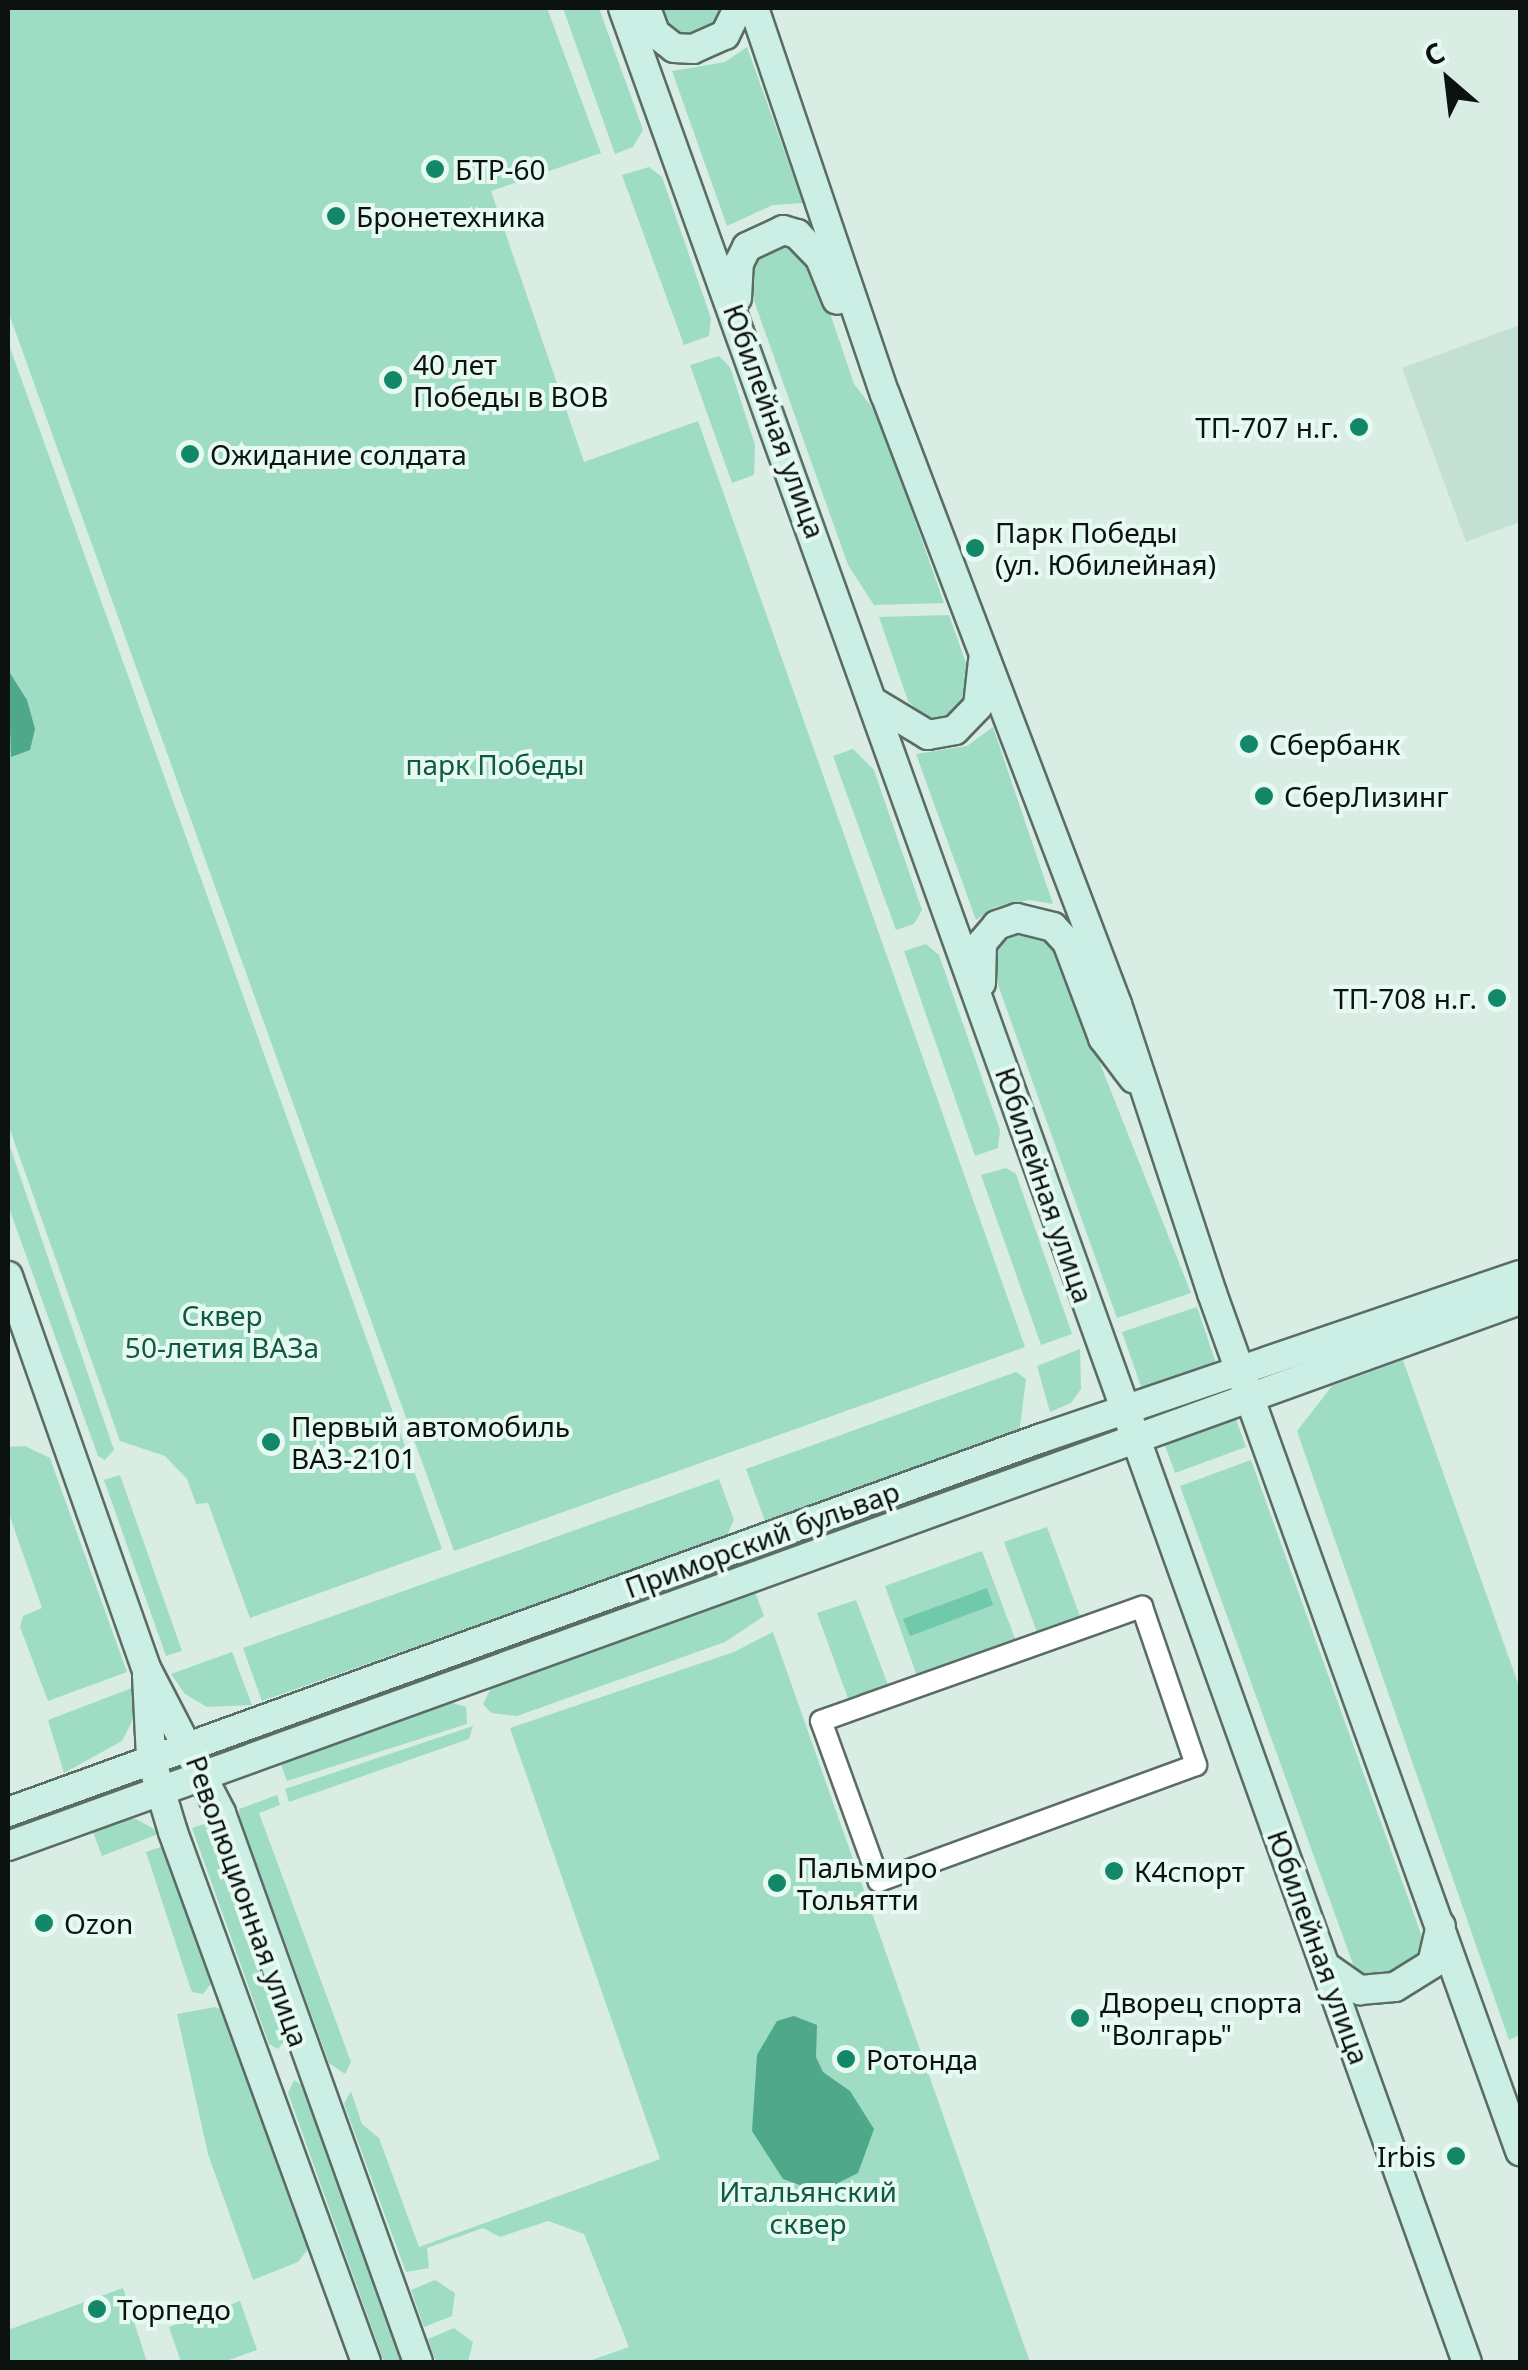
<!DOCTYPE html>
<html>
<head>
<meta charset="utf-8">
<style>
	body { margin:0 }
	#map { position:relative; width:1528px; height:2370px; overflow:hidden; background:#d9ede4; font-family:"Noto Sans",sans-serif }
	div>[style] { position:absolute }
	[style*='--x'] { left:calc(var(--x)*1px); top:calc(var(--y)*1px); width:calc(var(--w)*1px); rotate:calc(var(--a)*1deg) }
	.built>* { inset:0; background:#c4e0d5 }
	.green>* { inset:0; background:#9fdcc4 }
	.forest>* { inset:0; background:#70c9aa }
	.water>* { inset:0; background:#4fa88a }
	.roads { filter:drop-shadow(2px 0 #5a6c65) drop-shadow(-2px 0 #5a6c65) drop-shadow(0 2px #5a6c65) drop-shadow(0 -2px #5a6c65) }
	.street>* { height:20px; margin:-10px; padding:0 10px; transform-origin:10px; border-radius:10px; background:#fff }
	.secondary>* { height:28px; margin:-14px; padding:0 14px; transform-origin:14px; border-radius:14px; background:#cbefe4 }
	.dots>* { width:28px; height:28px; translate:-50% -50%; box-sizing:border-box; border:5px solid #e6faf2; border-radius:50% }
	span { translate:-50% -50%; white-space:nowrap; text-align:center; line-height:1.15; -webkit-text-stroke:8px #e6faf2; paint-order:stroke }
	.poi-label { font-size:28px; color:#0b1210 }
	.left { translate:0 -50%; text-align:left }
	.right { translate:-100% -50%; text-align:right }
	.street-label { font-size:28px; color:#0b1210 }
	.park-label { font-size:28px; color:#115945 }
	.frame { position:absolute; inset:0; border:10px solid #0b1210; pointer-events:none }
	.north { position:absolute; left:1398px; top:30px; width:100px; height:100px; -webkit-text-stroke:8px #e6faf2; paint-order:stroke; rotate:332deg; font-size:28px; font-weight:700; line-height:40px; text-align:center; color:#0b1210 }
	.north::after { content:''; display:block; margin:auto; width:35px; height:45px; background:#0b1210; clip-path:polygon(50% 0,100% 100%,50% 72%,0 100%) }
</style>
</head>
<body>
<div id="map">
	<div class="built">
		<i style="clip-path:polygon(1520px 325px,1520px 522px,1466px 542px,1402px 368px)"></i>
	</div>
	<div class="green">
		<i style="clip-path:polygon(8px 8px,547px 8px,601px 153px,491px 191px,584px 462px,698px 421px,1025px 1347px,454px 1551px,8px 311px)"></i>
		<i style="clip-path:polygon(563px 8px,599px 8px,643px 130px,633px 147px,615px 154px)"></i>
		<i style="clip-path:polygon(658px 8px,728px 8px,722px 21px,692px 36px,673px 31px)"></i>
		<i style="clip-path:polygon(747px 47px,803px 203px,773px 205px,727px 226px,672px 71px,725px 62px)"></i>
		<i style="clip-path:polygon(649px 167px,662px 177px,711px 318px,709px 336px,684px 345px,622px 175px)"></i>
		<i style="clip-path:polygon(787px 239px,814px 266px,854px 384px,878px 415px,944px 603px,874px 605px,848px 565px,748px 284px,751px 258px)"></i>
		<i style="clip-path:polygon(8px 342px,442px 1549px,250px 1618px,208px 1503px,196px 1504px,187px 1479px,165px 1456px,120px 1441px,8px 1124px)"></i>
		<i style="clip-path:polygon(719px 356px,730px 367px,755px 445px,754px 475px,732px 483px,690px 365px)"></i>
		<i style="clip-path:polygon(949px 615px,972px 680px,962px 713px,928px 720px,908px 701px,879px 617px)"></i>
		<i style="clip-path:polygon(993px 727px,1053px 904px,1029px 900px,995px 907px,976px 920px,916px 754px,967px 746px)"></i>
		<i style="clip-path:polygon(853px 749px,874px 770px,922px 910px,914px 924px,896px 930px,833px 756px)"></i>
		<i style="clip-path:polygon(1021px 932px,1053px 945px,1191px 1293px,1117px 1318px,992px 968px,999px 944px)"></i>
		<i style="clip-path:polygon(926px 944px,939px 955px,1000px 1130px,998px 1148px,975px 1156px,904px 951px)"></i>
		<i style="clip-path:polygon(8px 1141px,114px 1450px,105px 1460px,98px 1456px,8px 1205px)"></i>
		<i style="clip-path:polygon(1006px 1168px,1016px 1174px,1072px 1334px,1041px 1345px,981px 1175px)"></i>
		<i style="clip-path:polygon(1197px 1307px,1219px 1372px,1145px 1398px,1122px 1332px)"></i>
		<i style="clip-path:polygon(1080px 1349px,1081px 1389px,1071px 1403px,1050px 1412px,1037px 1366px)"></i>
		<i style="clip-path:polygon(1403px 1360px,1520px 1689px,1520px 2035px,1509px 2040px,1297px 1431px,1332px 1386px)"></i>
		<i style="clip-path:polygon(1016px 1372px,1026px 1379px,1019px 1434px,766px 1524px,746px 1469px)"></i>
		<i style="clip-path:polygon(1234px 1414px,1246px 1447px,1175px 1473px,1163px 1440px)"></i>
		<i style="clip-path:polygon(25px 1446px,50px 1458px,127px 1672px,48px 1701px,20px 1627px,23px 1616px,42px 1608px,8px 1511px,8px 1447px)"></i>
		<i style="clip-path:polygon(1251px 1460px,1426px 1948px,1422px 1957px,1387px 1976px,1358px 1978px,1180px 1486px)"></i>
		<i style="clip-path:polygon(120px 1475px,182px 1651px,166px 1656px,104px 1480px)"></i>
		<i style="clip-path:polygon(719px 1479px,734px 1520px,726px 1537px,262px 1701px,243px 1648px)"></i>
		<i style="clip-path:polygon(1047px 1527px,1081px 1619px,1038px 1635px,1004px 1542px)"></i>
		<i style="clip-path:polygon(982px 1551px,1017px 1644px,918px 1679px,885px 1586px)"></i>
		<i style="clip-path:polygon(755px 1592px,764px 1616px,725px 1642px,517px 1716px,491px 1713px,483px 1704px,493px 1684px)"></i>
		<i style="clip-path:polygon(856px 1600px,890px 1690px,850px 1704px,817px 1613px)"></i>
		<i style="clip-path:polygon(773px 1632px,1030px 2362px,586px 2362px,629px 2347px,584px 2234px,548px 2221px,500px 2237px,483px 2228px,427px 2248px,429px 2268px,406px 2272px,344px 2104px,351px 2091px,362px 2124px,379px 2138px,419px 2247px,660px 2159px,510px 1728px,734px 1652px)"></i>
		<i style="clip-path:polygon(232px 1652px,252px 1705px,207px 1707px,185px 1694px,171px 1674px)"></i>
		<i style="clip-path:polygon(132px 1688px,137px 1712px,122px 1741px,64px 1773px,48px 1720px)"></i>
		<i style="clip-path:polygon(446px 1701px,466px 1707px,467px 1724px,287px 1781px,280px 1762px)"></i>
		<i style="clip-path:polygon(473px 1726px,469px 1739px,289px 1802px,285px 1789px)"></i>
		<i style="clip-path:polygon(277px 1795px,280px 1805px,259px 1813px,351px 2062px,345px 2074px,329px 2063px,240px 1818px,239px 1809px)"></i>
		<i style="clip-path:polygon(119px 1819px,136px 1819px,161px 1833px,102px 1856px,92px 1829px)"></i>
		<i style="clip-path:polygon(210px 1822px,287px 2037px,278px 2049px,269px 2044px,192px 1828px)"></i>
		<i style="clip-path:polygon(166px 1845px,214px 1980px,203px 1994px,192px 1992px,187px 1978px,146px 1852px)"></i>
		<i style="clip-path:polygon(215px 2007px,226px 2011px,307px 2235px,307px 2250px,298px 2262px,253px 2280px,208px 2154px,177px 2014px)"></i>
		<i style="clip-path:polygon(294px 2080px,305px 2087px,403px 2362px,384px 2362px,288px 2093px)"></i>
		<i style="clip-path:polygon(435px 2280px,455px 2293px,452px 2316px,424px 2327px,411px 2290px)"></i>
		<i style="clip-path:polygon(123px 2288px,147px 2362px,8px 2362px,8px 2330px)"></i>
		<i style="clip-path:polygon(240px 2301px,257px 2350px,223px 2362px,181px 2362px,169px 2327px)"></i>
		<i style="clip-path:polygon(454px 2328px,473px 2342px,468px 2362px,436px 2362px,428px 2339px)"></i>
	</div>
	<div class="forest">
		<i style="clip-path:polygon(987px 1588px,993px 1605px,910px 1636px,903px 1619px)"></i>
	</div>
	<div class="water">
		<i style="clip-path:polygon(8px 670px,27px 700px,35px 729px,30px 750px,11px 757px)"></i>
		<i style="clip-path:polygon(794px 2016px,817px 2025px,816px 2057px,823px 2072px,850px 2091px,874px 2129px,858px 2173px,834px 2185px,808px 2188px,783px 2179px,752px 2131px,757px 2055px,777px 2021px)"></i>
	</div>
	<div class="roads">
		<div class="street">
			<i style="--x:1142;--y:1607;--w:167;--a:71.1"></i>
			<i style="--x:1196;--y:1765;--w:338;--a:159.9"></i>
			<i style="--x:879;--y:1881;--w:170;--a:-109.9"></i>
			<i style="--x:821;--y:1721;--w:341;--a:-19.6"></i>
		</div>
		<div class="secondary">
			<i style="--x:623;--y:8;--w:2501;--a:70.28"></i>
			<i style="--x:646;--y:8;--w:27;--a:70"></i>
			<i style="--x:655;--y:33;--w:24;--a:38"></i>
			<i style="--x:674;--y:48;--w:19;--a:3"></i>
			<i style="--x:693;--y:49;--w:35;--a:-24"></i>
			<i style="--x:725;--y:35;--w:30;--a:-64"></i>
			<i style="--x:754;--y:8;--w:408;--a:71.3"></i>
			<i style="--x:885;--y:394;--w:653;--a:69.18"></i>
			<i style="--x:1117;--y:1004;--w:304;--a:71.8"></i>
			<i style="--x:1212;--y:1293;--w:912;--a:70.25"></i>
			<i style="--x:737;--y:298;--w:35;--a:-87"></i>
			<i style="--x:739;--y:263;--w:18;--a:-63"></i>
			<i style="--x:747;--y:247;--w:40;--a:-25"></i>
			<i style="--x:783;--y:230;--w:15;--a:16"></i>
			<i style="--x:797;--y:234;--w:33;--a:46"></i>
			<i style="--x:820;--y:258;--w:45;--a:68"></i>
			<i style="--x:875;--y:703;--w:62;--a:31.1"></i>
			<i style="--x:928;--y:735;--w:27;--a:-10"></i>
			<i style="--x:955;--y:730;--w:33;--a:-46"></i>
			<i style="--x:978;--y:706;--w:45;--a:-83.7"></i>
			<i style="--x:981;--y:983;--w:40;--a:-88.6"></i>
			<i style="--x:982;--y:943;--w:23;--a:-50"></i>
			<i style="--x:997;--y:925;--w:21;--a:-19"></i>
			<i style="--x:1017;--y:918;--w:37;--a:14"></i>
			<i style="--x:1053;--y:927;--w:21;--a:47"></i>
			<i style="--x:1067;--y:942;--w:103;--a:69.4"></i>
			<i style="--x:1103;--y:1038;--w:51;--a:52.9"></i>
			<i style="--x:8;--y:1276;--w:418;--a:70.6"></i>
			<i style="--x:147;--y:1670;--w:161;--a:62.6"></i>
			<i style="--x:221;--y:1813;--w:583;--a:70.26"></i>
			<i style="--x:147;--y:1676;--w:83;--a:87.2"></i>
			<i style="--x:151;--y:1759;--w:76;--a:73.2"></i>
			<i style="--x:173;--y:1832;--w:564;--a:69.99"></i>
			<i style="--x:8;--y:1812;--w:1100;--a:-19.89"></i>
			<i style="--x:1042;--y:1438;--w:505;--a:-18.83"></i>
			<i style="--x:8;--y:1846;--w:1608;--a:-19.86"></i>
			<i style="--x:1328;--y:1968;--w:39;--a:35"></i>
			<i style="--x:1360;--y:1990;--w:35;--a:-5"></i>
			<i style="--x:1395;--y:1987;--w:44;--a:-31.9"></i>
			<i style="--x:1432;--y:1964;--w:39;--a:-77"></i>
		</div>
	</div>
	<div class="dots">
		<i style="left:435px;top:169px;background:#138869"></i>
		<i style="left:336px;top:216px;background:#138869"></i>
		<i style="left:393px;top:380px;background:#138869"></i>
		<i style="left:1359px;top:427px;background:#138869"></i>
		<i style="left:190px;top:454px;background:#138869"></i>
		<i style="left:975px;top:548px;background:#138869"></i>
		<i style="left:1249px;top:744px;background:#138869"></i>
		<i style="left:1264px;top:796px;background:#138869"></i>
		<i style="left:1497px;top:998px;background:#138869"></i>
		<i style="left:271px;top:1442px;background:#138869"></i>
		<i style="left:1114px;top:1871px;background:#138869"></i>
		<i style="left:777px;top:1883px;background:#138869"></i>
		<i style="left:44px;top:1923px;background:#138869"></i>
		<i style="left:1080px;top:2018px;background:#138869"></i>
		<i style="left:846px;top:2059px;background:#138869"></i>
		<i style="left:1456px;top:2156px;background:#138869"></i>
		<i style="left:97px;top:2309px;background:#138869"></i>
	</div>
	<div class="poi-label">
		<span class="left" style="left:455px;top:169px">БТР-60</span>
		<span class="left" style="left:356px;top:216px">Бронетехника</span>
		<span class="left" style="left:413px;top:380px">40 лет<br>Победы в ВОВ</span>
		<span class="right" style="left:1339px;top:427px">ТП-707 н.г.</span>
		<span class="left" style="left:210px;top:454px">Ожидание солдата</span>
		<span class="left" style="left:995px;top:548px">Парк Победы<br>(ул. Юбилейная)</span>
		<span class="left" style="left:1269px;top:744px">Сбербанк</span>
		<span class="left" style="left:1284px;top:796px">СберЛизинг</span>
		<span class="right" style="left:1477px;top:998px">ТП-708 н.г.</span>
		<span class="left" style="left:291px;top:1442px">Первый автомобиль<br>ВАЗ-2101</span>
		<span class="left" style="left:797px;top:1883px">Пальмиро<br>Тольятти</span>
		<span class="left" style="left:1134px;top:1871px">К4спорт</span>
		<span class="left" style="left:64px;top:1923px">Ozon</span>
		<span class="left" style="left:1100px;top:2018px">Дворец спорта<br>"Волгарь"</span>
		<span class="left" style="left:866px;top:2059px">Ротонда</span>
		<span class="right" style="left:1436px;top:2156px">Irbis</span>
		<span class="left" style="left:117px;top:2309px">Торпедо</span>
	</div>
	<div class="street-label">
		<span style="left:775px;top:421px;rotate:70deg">Юбилейная улица</span>
		<span style="left:1045px;top:1185px;rotate:71deg">Юбилейная улица</span>
		<span style="left:762px;top:1539px;rotate:-20deg">Приморский бульвар</span>
		<span style="left:248px;top:1901px;rotate:70deg">Революционная улица</span>
		<span style="left:1319px;top:1947px;rotate:70deg">Юбилейная улица</span>
	</div>
	<div class="park-label">
		<span style="left:495px;top:764px">парк Победы</span>
		<span style="left:222px;top:1331px">Сквер<br>50-летия ВАЗа</span>
		<span style="left:808px;top:2207px">Итальянский<br>сквер</span>
	</div>
	<div class="frame"></div>
	<div class="north">С</div>
</div>
</body>
</html>
